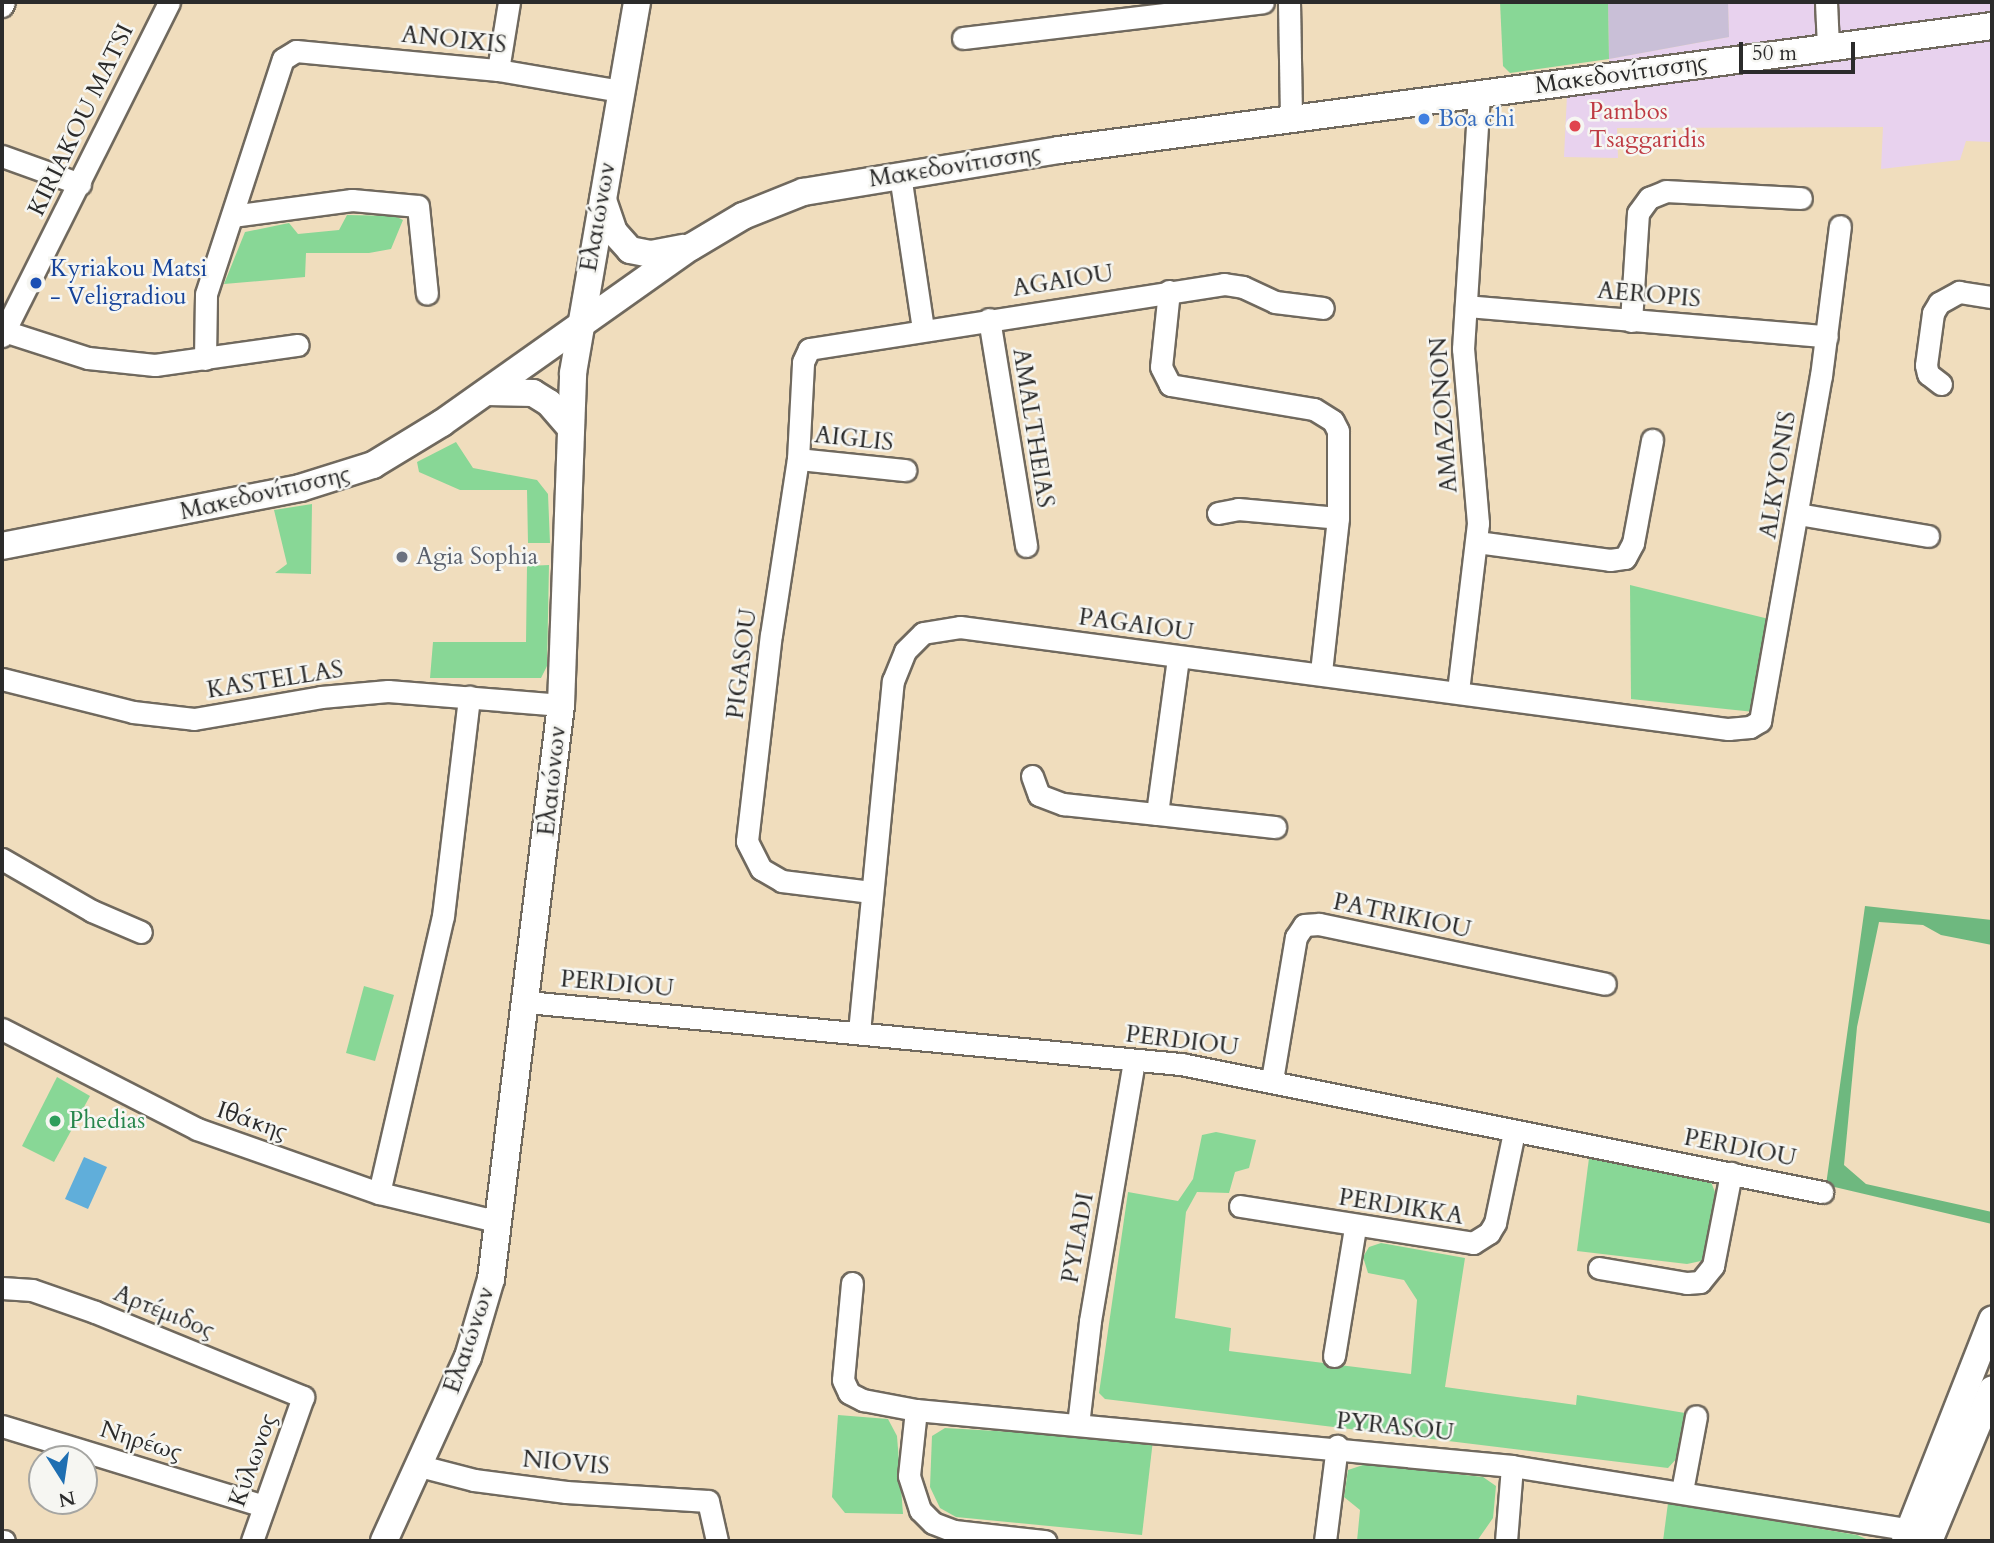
<!DOCTYPE html>
<html>
<head>
<meta charset="utf-8">
<style>
	body { margin:0 }
	#map { position:relative; width:1994px; height:1543px; overflow:hidden; background:#f0ddbd; font-family:Cardo,serif }
	div>[style] { position:absolute }
	[style*='--x'] { left:calc(var(--x)*1px); top:calc(var(--y)*1px); width:calc(var(--w)*1px); rotate:calc(var(--a)*1deg) }
	.built>* { inset:0; background:#e8d2ee }
	.industrial>* { inset:0; background:#c9bfd7 }
	.green>* { inset:0; background:#88d796 }
	.forest>* { inset:0; background:#6eb87f }
	.water>* { inset:0; background:#60aeda }
	.roads { filter:drop-shadow(2px 0 #70695e) drop-shadow(-2px 0 #70695e) drop-shadow(0 2px #70695e) drop-shadow(0 -2px #70695e) }
	.minor>* { height:21px; margin:-10.5px; padding:0 10.5px; transform-origin:10.5px; border-radius:10.5px; background:#fff }
	.major>* { height:26px; margin:-13px; padding:0 13px; transform-origin:13px; border-radius:13px; background:#fff }
	.dots>* { width:19px; height:19px; translate:-50% -50%; box-sizing:border-box; border:4px solid #f6f6f2; border-radius:50% }
	span { translate:-50% -50%; white-space:nowrap; text-align:center; line-height:1.15; -webkit-text-stroke:5px #f6f6f2; paint-order:stroke }
	.street-label { font-size:24px; color:#2b2b2b }
	.health-label { font-size:24px; color:#be3a42 }
	.left { translate:0 -50%; text-align:left }
	.shop-label { font-size:24px; color:#366cbe }
	.transit-label { font-size:24px; color:#164399 }
	.worship-label { font-size:24px; color:#5b616d }
	.leisure-label { font-size:24px; color:#27864d }
	.frame { position:absolute; inset:0; border:4px solid #2b2b2b; pointer-events:none }
	.north { position:absolute; left:28px; top:1445px; width:70px; height:70px; box-sizing:border-box; background:#f6f6f2; border:2px solid #a5a5a2; border-radius:50%; rotate:168deg; font-size:19px; font-weight:700; line-height:28px; text-align:center; color:#2b2b2b }
	.north::after { content:''; display:block; margin:auto; width:24px; height:32px; background:#1f6fb2; clip-path:polygon(50% 0,100% 100%,50% 72%,0 100%) }
	.scale { position:absolute; left:1739px; top:42px; width:116px; height:32px; box-sizing:border-box; border:4px solid #2b2b2b; border-top:0; padding-left:9px; font-size:21px; line-height:24px; white-space:nowrap; color:#2b2b2b; -webkit-text-stroke:5px #f6f6f2; paint-order:stroke }
</style>
</head>
<body>
<div id="map">
	<div class="built">
		<i style="clip-path:polygon(1728px 2px,1992px 2px,1992px 142px,1966px 141px,1960px 160px,1881px 169px,1883px 127px,1617px 128px,1618px 158px,1564px 157px,1567px 95px,1612px 88px,1609px 59px,1729px 37px)"></i>
	</div>
	<div class="industrial">
		<i style="clip-path:polygon(1608px 2px,1728px 2px,1729px 37px,1609px 59px)"></i>
	</div>
	<div class="green">
		<i style="clip-path:polygon(1500px 2px,1608px 2px,1609px 59px,1510px 73px,1503px 66px)"></i>
		<i style="clip-path:polygon(347px 215px,395px 216px,403px 220px,391px 249px,369px 253px,306px 253px,305px 277px,224px 284px,245px 232px,289px 223px,298px 234px,339px 230px)"></i>
		<i style="clip-path:polygon(456px 442px,473px 468px,537px 480px,548px 494px,550px 543px,528px 543px,527px 490px,460px 490px,419px 472px,417px 462px)"></i>
		<i style="clip-path:polygon(312px 504px,311px 574px,275px 573px,287px 564px,274px 510px)"></i>
		<i style="clip-path:polygon(549px 565px,547px 666px,541px 678px,430px 678px,433px 642px,526px 642px,527px 566px)"></i>
		<i style="clip-path:polygon(1630px 585px,1769px 619px,1754px 712px,1631px 699px)"></i>
		<i style="clip-path:polygon(364px 986px,394px 995px,375px 1061px,346px 1053px)"></i>
		<i style="clip-path:polygon(57px 1077px,90px 1096px,54px 1162px,22px 1146px)"></i>
		<i style="clip-path:polygon(1216px 1132px,1256px 1140px,1249px 1168px,1235px 1172px,1229px 1193px,1197px 1192px,1186px 1212px,1175px 1318px,1231px 1328px,1229px 1351px,1411px 1374px,1417px 1300px,1404px 1280px,1368px 1273px,1363px 1257px,1369px 1247px,1381px 1243px,1465px 1258px,1445px 1387px,1576px 1405px,1577px 1395px,1685px 1413px,1679px 1456px,1668px 1468px,1105px 1399px,1099px 1393px,1128px 1192px,1178px 1201px,1193px 1179px,1202px 1135px)"></i>
		<i style="clip-path:polygon(1589px 1158px,1700px 1174px,1711px 1182px,1715px 1192px,1708px 1248px,1701px 1261px,1687px 1264px,1577px 1251px)"></i>
		<i style="clip-path:polygon(838px 1415px,888px 1419px,897px 1436px,903px 1514px,845px 1513px,832px 1497px)"></i>
		<i style="clip-path:polygon(945px 1428px,1153px 1440px,1142px 1535px,956px 1517px,940px 1508px,930px 1487px,932px 1436px)"></i>
		<i style="clip-path:polygon(1366px 1464px,1483px 1477px,1496px 1486px,1493px 1518px,1477px 1541px,1357px 1541px,1360px 1510px,1344px 1497px,1348px 1470px)"></i>
		<i style="clip-path:polygon(1668px 1503px,1857px 1535px,1871px 1541px,1663px 1541px)"></i>
	</div>
	<div class="forest">
		<i style="clip-path:polygon(1865px 906px,1992px 920px,1992px 945px,1941px 935px,1923px 925px,1879px 922px,1857px 1027px,1844px 1165px,1866px 1184px,1992px 1212px,1992px 1224px,1826px 1185px)"></i>
	</div>
	<div class="water">
		<i style="clip-path:polygon(84px 1157px,107px 1167px,88px 1209px,65px 1199px)"></i>
	</div>
	<div class="roads">
		<div class="minor">
			<i style="--x:1289;--y:2;--w:118;--a:89"></i>
			<i style="--x:1826;--y:2;--w:44;--a:87.4"></i>
			<i style="--x:2;--y:6;--w:4;--a:-63"></i>
			<i style="--x:963;--y:38;--w:302;--a:-6.8"></i>
			<i style="--x:498;--y:70;--w:69;--a:-80.8"></i>
			<i style="--x:2;--y:156;--w:83;--a:19.7"></i>
			<i style="--x:900;--y:175;--w:156;--a:81.5"></i>
			<i style="--x:232;--y:216;--w:121;--a:-7.6"></i>
			<i style="--x:352;--y:200;--w:66;--a:5.2"></i>
			<i style="--x:418;--y:206;--w:88;--a:84.2"></i>
			<i style="--x:1169;--y:291;--w:76;--a:96"></i>
			<i style="--x:1161;--y:367;--w:20;--a:63"></i>
			<i style="--x:1170;--y:385;--w:146;--a:9.5"></i>
			<i style="--x:1314;--y:409;--w:22;--a:32"></i>
			<i style="--x:1333;--y:421;--w:11;--a:63"></i>
			<i style="--x:1338;--y:431;--w:87;--a:90"></i>
			<i style="--x:1338;--y:518;--w:155;--a:96.3"></i>
			<i style="--x:1466;--y:306;--w:362;--a:4.8"></i>
			<i style="--x:989;--y:319;--w:230;--a:80.7"></i>
			<i style="--x:1631;--y:321;--w:108;--a:-86.3"></i>
			<i style="--x:1638;--y:213;--w:19;--a:-54"></i>
			<i style="--x:1649;--y:198;--w:18;--a:-22"></i>
			<i style="--x:1666;--y:191;--w:135;--a:3"></i>
			<i style="--x:4;--y:331;--w:88;--a:17.8"></i>
			<i style="--x:88;--y:358;--w:67;--a:6"></i>
			<i style="--x:155;--y:365;--w:144;--a:-8"></i>
			<i style="--x:2;--y:336;--w:373;--a:-63.4"></i>
			<i style="--x:205;--y:359;--w:65;--a:-89.1"></i>
			<i style="--x:206;--y:294;--w:247;--a:-71.9"></i>
			<i style="--x:283;--y:59;--w:15;--a:-32"></i>
			<i style="--x:296;--y:51;--w:203;--a:5.4"></i>
			<i style="--x:498;--y:70;--w:125;--a:9.7"></i>
			<i style="--x:1941;--y:384;--w:16;--a:-142"></i>
			<i style="--x:1928;--y:374;--w:9;--a:-103"></i>
			<i style="--x:1926;--y:365;--w:52;--a:-82.3"></i>
			<i style="--x:1933;--y:313;--w:12;--a:-59"></i>
			<i style="--x:1939;--y:303;--w:23;--a:-29"></i>
			<i style="--x:1959;--y:292;--w:33;--a:9"></i>
			<i style="--x:798;--y:459;--w:108;--a:5.9"></i>
			<i style="--x:1218;--y:513;--w:20;--a:-11"></i>
			<i style="--x:1238;--y:509;--w:100;--a:5.1"></i>
			<i style="--x:1798;--y:514;--w:132;--a:9.6"></i>
			<i style="--x:1477;--y:542;--w:134;--a:7.7"></i>
			<i style="--x:1610;--y:560;--w:15;--a:-8"></i>
			<i style="--x:1625;--y:558;--w:17;--a:-62"></i>
			<i style="--x:1633;--y:543;--w:105;--a:-79.5"></i>
			<i style="--x:1178;--y:658;--w:157;--a:97.7"></i>
			<i style="--x:1157;--y:814;--w:119;--a:6.3"></i>
			<i style="--x:2;--y:679;--w:135;--a:14.1"></i>
			<i style="--x:133;--y:712;--w:61;--a:6.5"></i>
			<i style="--x:194;--y:719;--w:129;--a:-9.8"></i>
			<i style="--x:321;--y:697;--w:67;--a:-5.1"></i>
			<i style="--x:388;--y:691;--w:174;--a:4.6"></i>
			<i style="--x:1458;--y:691;--w:169;--a:-83.2"></i>
			<i style="--x:1478;--y:523;--w:175;--a:-94.9"></i>
			<i style="--x:1463;--y:349;--w:256;--a:-86.4"></i>
			<i style="--x:1032;--y:776;--w:20;--a:70"></i>
			<i style="--x:1039;--y:795;--w:26;--a:21"></i>
			<i style="--x:1063;--y:804;--w:95;--a:6.1"></i>
			<i style="--x:2;--y:859;--w:104;--a:30"></i>
			<i style="--x:92;--y:911;--w:53;--a:23.2"></i>
			<i style="--x:871;--y:892;--w:90;--a:-173"></i>
			<i style="--x:782;--y:881;--w:24;--a:-150"></i>
			<i style="--x:761;--y:869;--w:31;--a:-117"></i>
			<i style="--x:747;--y:841;--w:207;--a:-83.4"></i>
			<i style="--x:771;--y:635;--w:178;--a:-81.3"></i>
			<i style="--x:798;--y:459;--w:97;--a:-87"></i>
			<i style="--x:803;--y:362;--w:14;--a:-65"></i>
			<i style="--x:809;--y:349;--w:420;--a:-8.9"></i>
			<i style="--x:1224;--y:284;--w:19;--a:9"></i>
			<i style="--x:1243;--y:287;--w:35;--a:25"></i>
			<i style="--x:1275;--y:302;--w:48;--a:7.1"></i>
			<i style="--x:527;--y:1002;--w:657;--a:5.42"></i>
			<i style="--x:1181;--y:1064;--w:654;--a:11.29"></i>
			<i style="--x:2;--y:1029;--w:219;--a:27.1"></i>
			<i style="--x:197;--y:1129;--w:193;--a:19.4"></i>
			<i style="--x:379;--y:1193;--w:124;--a:13.5"></i>
			<i style="--x:859;--y:1032;--w:353;--a:-84.5"></i>
			<i style="--x:893;--y:681;--w:32;--a:-68"></i>
			<i style="--x:905;--y:651;--w:25;--a:-45"></i>
			<i style="--x:923;--y:633;--w:37;--a:-9"></i>
			<i style="--x:960;--y:627;--w:775;--a:7.57"></i>
			<i style="--x:1728;--y:729;--w:22;--a:-5"></i>
			<i style="--x:1750;--y:727;--w:12;--a:-31"></i>
			<i style="--x:1760;--y:721;--w:350;--a:-80"></i>
			<i style="--x:1821;--y:376;--w:151;--a:-82.8"></i>
			<i style="--x:1272;--y:1080;--w:145;--a:-80.5"></i>
			<i style="--x:1296;--y:937;--w:14;--a:-56"></i>
			<i style="--x:1304;--y:925;--w:15;--a:-4"></i>
			<i style="--x:1319;--y:924;--w:292;--a:11.8"></i>
			<i style="--x:379;--y:1193;--w:284;--a:-77"></i>
			<i style="--x:443;--y:916;--w:221;--a:-83.2"></i>
			<i style="--x:1240;--y:1206;--w:236;--a:9"></i>
			<i style="--x:1473;--y:1243;--w:19;--a:-32"></i>
			<i style="--x:1489;--y:1233;--w:12;--a:-59"></i>
			<i style="--x:1495;--y:1223;--w:93;--a:-78.2"></i>
			<i style="--x:1599;--y:1268;--w:89;--a:9.7"></i>
			<i style="--x:1687;--y:1283;--w:13;--a:-4"></i>
			<i style="--x:1700;--y:1282;--w:21;--a:-51"></i>
			<i style="--x:1713;--y:1266;--w:95;--a:-79"></i>
			<i style="--x:852;--y:1283;--w:97;--a:95.3"></i>
			<i style="--x:843;--y:1380;--w:14;--a:65"></i>
			<i style="--x:849;--y:1393;--w:16;--a:27"></i>
			<i style="--x:863;--y:1400;--w:54;--a:10.7"></i>
			<i style="--x:916;--y:1410;--w:599;--a:5.37"></i>
			<i style="--x:1512;--y:1466;--w:417;--a:9.1"></i>
			<i style="--x:2;--y:1288;--w:30;--a:4"></i>
			<i style="--x:32;--y:1290;--w:67;--a:19.2"></i>
			<i style="--x:95;--y:1312;--w:225;--a:22.2"></i>
			<i style="--x:303;--y:1397;--w:153;--a:109.5"></i>
			<i style="--x:1334;--y:1356;--w:130;--a:-80.7"></i>
			<i style="--x:916;--y:1410;--w:66;--a:96.1"></i>
			<i style="--x:909;--y:1476;--w:36;--a:72"></i>
			<i style="--x:920;--y:1510;--w:18;--a:45"></i>
			<i style="--x:933;--y:1523;--w:22;--a:21"></i>
			<i style="--x:954;--y:1531;--w:92;--a:6.3"></i>
			<i style="--x:1078;--y:1425;--w:105;--a:-83.4"></i>
			<i style="--x:1090;--y:1321;--w:264;--a:-80.4"></i>
			<i style="--x:2;--y:1426;--w:274;--a:17"></i>
			<i style="--x:420;--y:1466;--w:56;--a:14.5"></i>
			<i style="--x:474;--y:1480;--w:93;--a:7.4"></i>
			<i style="--x:566;--y:1492;--w:142;--a:3.6"></i>
			<i style="--x:708;--y:1501;--w:41;--a:77.3"></i>
			<i style="--x:1682;--y:1491;--w:76;--a:-79.4"></i>
			<i style="--x:2;--y:1541;--w:2;--a:0"></i>
			<i style="--x:1325;--y:1541;--w:96;--a:-82.8"></i>
			<i style="--x:1506;--y:1541;--w:75;--a:-85.4"></i>
		</div>
		<div class="major">
			<i style="--x:603;--y:200;--w:34;--a:71"></i>
			<i style="--x:614;--y:232;--w:24;--a:48"></i>
			<i style="--x:630;--y:250;--w:21;--a:11"></i>
			<i style="--x:651;--y:254;--w:32;--a:-11"></i>
			<i style="--x:487;--y:392;--w:46;--a:1.2"></i>
			<i style="--x:533;--y:393;--w:19;--a:32"></i>
			<i style="--x:549;--y:403;--w:30;--a:49"></i>
			<i style="--x:2;--y:546;--w:304;--a:-11"></i>
			<i style="--x:300;--y:488;--w:77;--a:-17.5"></i>
			<i style="--x:373;--y:465;--w:81;--a:-31.3"></i>
			<i style="--x:442;--y:423;--w:305;--a:-35.3"></i>
			<i style="--x:691;--y:247;--w:61;--a:-30.8"></i>
			<i style="--x:743;--y:216;--w:65;--a:-21.8"></i>
			<i style="--x:803;--y:192;--w:259;--a:-9.3"></i>
			<i style="--x:1059;--y:150;--w:941;--a:-7.57"></i>
			<i style="--x:384;--y:1541;--w:202;--a:-65.5"></i>
			<i style="--x:468;--y:1357;--w:81;--a:-73.6"></i>
			<i style="--x:491;--y:1279;--w:578;--a:-83.05"></i>
			<i style="--x:561;--y:705;--w:332;--a:-87.9"></i>
			<i style="--x:573;--y:373;--w:376;--a:-80.2"></i>
			<i style="--x:1905;--y:1541;--w:238;--a:-68.5"></i>
			<i style="--x:1929;--y:1541;--w:164;--a:-67.4"></i>
		</div>
	</div>
	<div class="dots">
		<i style="left:1424px;top:119px;background:#3f7fe0"></i>
		<i style="left:1575px;top:126px;background:#e0444e"></i>
		<i style="left:36px;top:283px;background:#1a4fb4"></i>
		<i style="left:402px;top:557px;background:#6b7280"></i>
		<i style="left:55px;top:1121px;background:#2e9e5b"></i>
	</div>
	<div class="street-label">
		<span style="left:454px;top:40px;rotate:6deg">ANOIXIS</span>
		<span style="left:1621px;top:74px;rotate:-8deg">Μακεδονίτισσης</span>
		<span style="left:81px;top:120px;rotate:-64deg">KIRIAKOU MATSI</span>
		<span style="left:955px;top:166px;rotate:-9deg">Μακεδονίτισσης</span>
		<span style="left:598px;top:217px;rotate:-80deg">Ελαιώνων</span>
		<span style="left:1063px;top:281px;rotate:-9deg">AGAIOU</span>
		<span style="left:1649px;top:295px;rotate:5deg">AEROPIS</span>
		<span style="left:1444px;top:415px;rotate:-94deg">AMAZONON</span>
		<span style="left:1033px;top:428px;rotate:81deg">AMALTHEIAS</span>
		<span style="left:854px;top:439px;rotate:6deg">AIGLIS</span>
		<span style="left:1778px;top:475px;rotate:-81deg">ALKYONIS</span>
		<span style="left:265px;top:493px;rotate:-13deg">Μακεδονίτισσης</span>
		<span style="left:1136px;top:625px;rotate:8deg">PAGAIOU</span>
		<span style="left:742px;top:664px;rotate:-83deg">PIGASOU</span>
		<span style="left:275px;top:680px;rotate:-9deg">KASTELLAS</span>
		<span style="left:552px;top:781px;rotate:-84deg">Ελαιώνων</span>
		<span style="left:1402px;top:916px;rotate:12deg">PATRIKIOU</span>
		<span style="left:617px;top:984px;rotate:5deg">PERDIOU</span>
		<span style="left:1182px;top:1041px;rotate:7deg">PERDIOU</span>
		<span style="left:252px;top:1121px;rotate:19deg">Ιθάκης</span>
		<span style="left:1740px;top:1148px;rotate:11deg">PERDIOU</span>
		<span style="left:1401px;top:1207px;rotate:9deg">PERDIKKA</span>
		<span style="left:1078px;top:1238px;rotate:-80deg">PYLADI</span>
		<span style="left:164px;top:1312px;rotate:22deg">Αρτέμιδος</span>
		<span style="left:469px;top:1340px;rotate:-71deg">Ελαιώνων</span>
		<span style="left:1395px;top:1427px;rotate:6deg">PYRASOU</span>
		<span style="left:141px;top:1441px;rotate:17deg">Νηρέως</span>
		<span style="left:253px;top:1460px;rotate:-70deg">Κύλωνος</span>
		<span style="left:566px;top:1463px;rotate:5deg">NIOVIS</span>
	</div>
	<div class="health-label">
		<span class="left" style="left:1589px;top:126px">Pambos<br>Tsaggaridis</span>
	</div>
	<div class="shop-label">
		<span class="left" style="left:1438px;top:119px">Boa chi</span>
	</div>
	<div class="transit-label">
		<span class="left" style="left:50px;top:283px">Kyriakou Matsi<br>- Veligradiou</span>
	</div>
	<div class="worship-label">
		<span class="left" style="left:416px;top:557px">Agia Sophia</span>
	</div>
	<div class="leisure-label">
		<span class="left" style="left:69px;top:1121px">Phedias</span>
	</div>
	<div class="frame"></div>
	<div class="north">N</div>
	<div class="scale">50 m</div>
</div>
</body>
</html>
